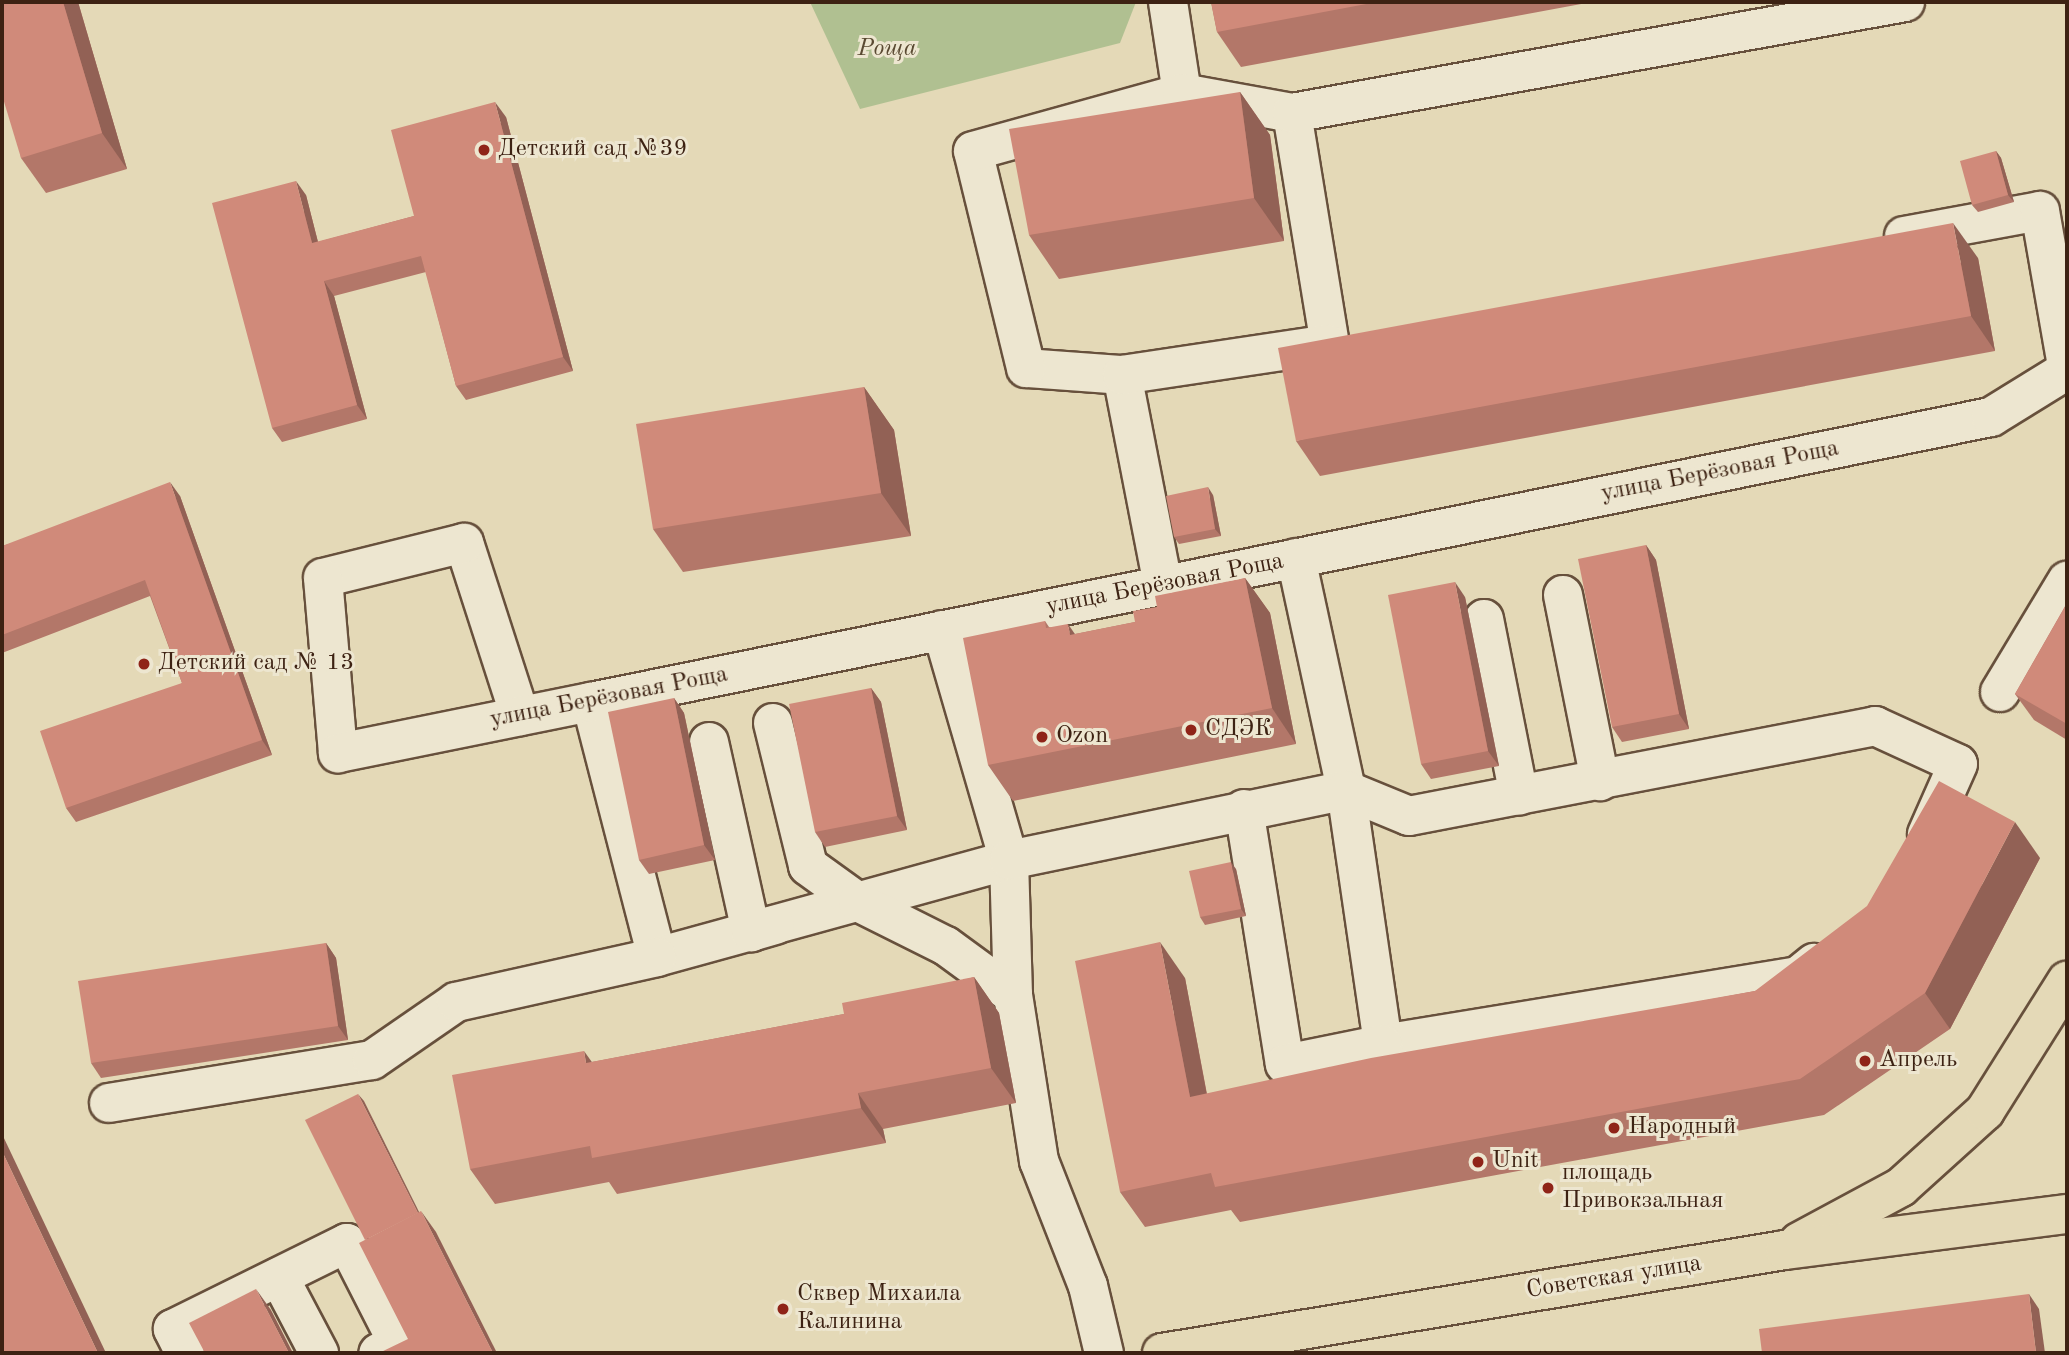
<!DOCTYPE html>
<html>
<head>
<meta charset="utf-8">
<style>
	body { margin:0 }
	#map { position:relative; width:2069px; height:1355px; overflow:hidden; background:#e4d9b7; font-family:"Old Standard TT",serif }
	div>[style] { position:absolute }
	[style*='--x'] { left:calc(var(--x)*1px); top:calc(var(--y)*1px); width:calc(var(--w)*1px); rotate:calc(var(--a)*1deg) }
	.green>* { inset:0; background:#b0c091 }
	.roads { filter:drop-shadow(2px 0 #67503c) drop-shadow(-2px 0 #67503c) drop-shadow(0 2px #67503c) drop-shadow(0 -2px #67503c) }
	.minor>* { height:38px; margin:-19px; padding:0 19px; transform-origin:19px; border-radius:19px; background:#ede6d0 }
	.major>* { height:38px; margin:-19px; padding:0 19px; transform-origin:19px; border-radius:19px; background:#e4d9b7 }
	.wall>* { inset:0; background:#b37769 }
	.shaded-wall>* { inset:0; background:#926155 }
	.building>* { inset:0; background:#d08a7a }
	.dots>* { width:19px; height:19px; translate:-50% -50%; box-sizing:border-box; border:4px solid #ede6d0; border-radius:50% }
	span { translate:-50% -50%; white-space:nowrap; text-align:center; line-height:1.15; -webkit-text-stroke:6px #ede6d0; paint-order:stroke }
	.park-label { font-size:24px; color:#5a4a32; font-style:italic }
	.poi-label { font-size:24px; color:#3d2213 }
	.left { translate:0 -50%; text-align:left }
	.street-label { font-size:24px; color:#3d2213 }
	.frame { position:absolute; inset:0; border:4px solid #3d2213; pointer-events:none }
</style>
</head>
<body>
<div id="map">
	<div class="green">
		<i style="clip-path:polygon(810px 2px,1136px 2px,1120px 43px,860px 109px)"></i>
	</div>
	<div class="roads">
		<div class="minor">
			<i style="--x:1168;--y:2;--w:92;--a:81.3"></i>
			<i style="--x:1292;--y:113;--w:234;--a:80.7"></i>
			<i style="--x:1904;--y:236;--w:138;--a:-10.4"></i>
			<i style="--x:2040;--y:211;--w:157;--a:80.1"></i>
			<i style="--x:1122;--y:375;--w:96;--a:-175.8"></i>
			<i style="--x:1026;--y:368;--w:223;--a:-103.7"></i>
			<i style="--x:973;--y:151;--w:217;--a:-15.5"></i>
			<i style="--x:1182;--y:93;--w:112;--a:10.3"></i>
			<i style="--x:1292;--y:113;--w:623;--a:-10.26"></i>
			<i style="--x:1296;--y:558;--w:237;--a:77.8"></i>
			<i style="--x:1346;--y:790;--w:68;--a:22.4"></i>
			<i style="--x:1409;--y:816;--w:475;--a:-10.9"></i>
			<i style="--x:1875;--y:726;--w:91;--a:24.6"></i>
			<i style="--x:1958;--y:764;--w:77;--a:113.9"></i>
			<i style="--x:1163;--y:585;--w:214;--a:-101"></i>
			<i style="--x:1122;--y:375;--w:209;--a:-8.5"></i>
			<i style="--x:1563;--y:595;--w:190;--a:78.7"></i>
			<i style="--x:1484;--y:619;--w:180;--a:78.8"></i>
			<i style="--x:942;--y:630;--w:240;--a:73.8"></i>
			<i style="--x:1009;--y:860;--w:135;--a:88.3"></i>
			<i style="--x:1013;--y:995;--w:168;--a:81.1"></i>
			<i style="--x:1039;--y:1161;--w:134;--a:68.6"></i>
			<i style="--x:1088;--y:1286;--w:69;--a:76.6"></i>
			<i style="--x:2000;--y:692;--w:130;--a:-58.9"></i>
			<i style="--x:591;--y:702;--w:263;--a:75.5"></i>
			<i style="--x:657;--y:957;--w:365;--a:-15.4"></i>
			<i style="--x:1009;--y:860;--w:344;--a:-11.7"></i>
			<i style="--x:1346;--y:790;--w:257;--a:81.7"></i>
			<i style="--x:1383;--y:1044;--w:421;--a:-9.3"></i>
			<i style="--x:1798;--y:976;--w:21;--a:-39"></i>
			<i style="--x:520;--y:716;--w:182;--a:-107.9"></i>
			<i style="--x:464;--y:543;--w:145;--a:166.1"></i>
			<i style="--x:323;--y:578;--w:176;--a:85.1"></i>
			<i style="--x:338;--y:753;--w:258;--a:-11.4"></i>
			<i style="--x:591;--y:702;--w:1429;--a:-11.51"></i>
			<i style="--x:1991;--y:417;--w:89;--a:-31.7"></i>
			<i style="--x:773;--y:723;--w:147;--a:76.2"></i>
			<i style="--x:808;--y:866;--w:62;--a:35.8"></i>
			<i style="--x:858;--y:902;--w:98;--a:26.6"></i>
			<i style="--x:946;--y:946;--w:83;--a:36.2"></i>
			<i style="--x:709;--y:742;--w:195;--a:77.5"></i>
			<i style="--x:751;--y:932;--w:25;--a:-16"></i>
			<i style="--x:1244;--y:809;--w:258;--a:80.9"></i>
			<i style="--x:1285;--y:1064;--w:100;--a:-11.5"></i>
			<i style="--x:109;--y:1103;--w:266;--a:-9.3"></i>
			<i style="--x:372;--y:1060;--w:102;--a:-34.6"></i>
			<i style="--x:456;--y:1002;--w:206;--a:-12.6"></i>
			<i style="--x:279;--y:1277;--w:86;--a:62.2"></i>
			<i style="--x:185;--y:1353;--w:27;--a:-117"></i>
			<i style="--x:173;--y:1329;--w:194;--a:-26.3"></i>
			<i style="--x:347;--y:1243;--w:112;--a:63"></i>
			<i style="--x:398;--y:1343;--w:22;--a:153"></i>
		</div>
		<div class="major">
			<i style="--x:1799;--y:1242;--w:116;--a:-28.3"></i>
			<i style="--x:1901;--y:1187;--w:113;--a:-42.1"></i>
			<i style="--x:1985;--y:1111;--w:154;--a:-57.8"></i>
			<i style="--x:1162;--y:1353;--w:631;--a:-9.39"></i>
			<i style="--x:1785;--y:1250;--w:284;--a:-7.3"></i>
		</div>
	</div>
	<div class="wall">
		<i style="clip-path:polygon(2px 2px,78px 2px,127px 169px,46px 193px,21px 158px)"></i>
		<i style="clip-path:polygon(1211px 2px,1592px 2px,1241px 67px,1217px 32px)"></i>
		<i style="clip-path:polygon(1240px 92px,1270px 135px,1284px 241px,1059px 279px,1029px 235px)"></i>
		<i style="clip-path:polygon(506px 117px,573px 371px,466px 400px,456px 386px,426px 272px,334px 296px,367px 419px,282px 442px,272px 428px,306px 195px,318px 242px,414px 216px)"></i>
		<i style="clip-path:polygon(1996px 151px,2001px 158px,2014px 202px,1978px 212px,1972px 205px)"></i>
		<i style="clip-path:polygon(1978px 258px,1995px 351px,1320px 476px,1296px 441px)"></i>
		<i style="clip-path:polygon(864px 387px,894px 430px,911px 536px,683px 572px,653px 529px)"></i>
		<i style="clip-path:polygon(1213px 495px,1221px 536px,1179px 544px,1174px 537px)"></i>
		<i style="clip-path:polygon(180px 496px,272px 755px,76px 822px,66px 808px,182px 683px,150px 596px,2px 653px,2px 546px)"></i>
		<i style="clip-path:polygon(1646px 545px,1656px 560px,1689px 729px,1622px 742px,1612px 727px)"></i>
		<i style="clip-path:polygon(1245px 578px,1270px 613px,1296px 744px,1013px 801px,988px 765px,1045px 621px,1049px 627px,1075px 634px,1135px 622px,1157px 607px)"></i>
		<i style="clip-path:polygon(1465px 597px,1499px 766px,1431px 779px,1421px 764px)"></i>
		<i style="clip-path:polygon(2067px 603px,2067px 740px,2034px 720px,2015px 694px)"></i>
		<i style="clip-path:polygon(871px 688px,881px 702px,907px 830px,825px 847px,815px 832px)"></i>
		<i style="clip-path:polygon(674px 698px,684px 713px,715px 860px,649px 874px,639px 860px)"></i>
		<i style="clip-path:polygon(2040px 858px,1950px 1029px,1824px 1115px,1240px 1222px,1231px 1210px,1145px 1227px,1120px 1192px,1185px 978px,1207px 1094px,1755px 991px)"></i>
		<i style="clip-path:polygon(1236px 869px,1246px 916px,1205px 925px,1200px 917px)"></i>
		<i style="clip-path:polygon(326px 943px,336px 958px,348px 1040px,101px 1078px,91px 1063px)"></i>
		<i style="clip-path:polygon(974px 977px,999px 1013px,1016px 1103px,883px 1129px,886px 1143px,617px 1194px,609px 1182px,495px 1204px,470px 1169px,592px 1062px,844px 1014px)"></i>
	</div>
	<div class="shaded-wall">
		<i style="clip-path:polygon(63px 2px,78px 2px,127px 169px,102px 133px)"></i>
		<i style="clip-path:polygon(1240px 92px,1270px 135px,1284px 241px,1254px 198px)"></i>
		<i style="clip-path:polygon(495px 102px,506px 117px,573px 371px,563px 357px)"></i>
		<i style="clip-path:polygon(1996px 151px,2001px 158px,2014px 202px,2008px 195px)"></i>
		<i style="clip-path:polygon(296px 181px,306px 195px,322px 258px,312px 243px)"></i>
		<i style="clip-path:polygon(1953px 223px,1978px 258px,1995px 351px,1971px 316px)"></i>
		<i style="clip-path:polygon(324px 281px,334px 296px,367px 419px,357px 405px)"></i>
		<i style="clip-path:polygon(864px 387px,894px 430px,911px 536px,881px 493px)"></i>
		<i style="clip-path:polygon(170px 482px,180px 496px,272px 755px,262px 740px)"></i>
		<i style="clip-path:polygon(1208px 487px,1213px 495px,1221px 536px,1215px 529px)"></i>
		<i style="clip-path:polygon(1646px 545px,1656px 560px,1689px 729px,1679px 714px)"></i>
		<i style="clip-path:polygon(1245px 578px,1270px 613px,1296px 744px,1272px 708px)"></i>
		<i style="clip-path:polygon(1455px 582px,1465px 597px,1499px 766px,1488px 751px)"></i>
		<i style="clip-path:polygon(1068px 624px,1092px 659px,1070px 635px)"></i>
		<i style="clip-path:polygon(871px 688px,881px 702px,907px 830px,897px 816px)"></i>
		<i style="clip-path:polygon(674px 698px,684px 713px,715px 860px,704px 845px)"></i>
		<i style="clip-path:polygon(2015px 822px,2040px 858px,1950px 1029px,1925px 993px)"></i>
		<i style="clip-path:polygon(1231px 862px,1236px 869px,1246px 916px,1241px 909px)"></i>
		<i style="clip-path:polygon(1160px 942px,1185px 978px,1214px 1133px,1190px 1097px)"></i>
		<i style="clip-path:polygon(326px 943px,336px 958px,348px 1040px,338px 1026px)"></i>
		<i style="clip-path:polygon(974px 977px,999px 1013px,1016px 1103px,991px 1068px)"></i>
		<i style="clip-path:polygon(584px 1051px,609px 1086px,586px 1063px)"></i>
		<i style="clip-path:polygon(858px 1093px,883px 1129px,886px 1143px,861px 1108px)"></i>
		<i style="clip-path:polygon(358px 1094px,364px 1101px,430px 1234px,425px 1227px)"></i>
		<i style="clip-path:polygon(2px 1134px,106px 1353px,99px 1353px,97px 1351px,2px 1151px)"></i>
		<i style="clip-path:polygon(421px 1211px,436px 1232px,497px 1353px,493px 1353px)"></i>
		<i style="clip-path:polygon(256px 1289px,271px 1310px,293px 1353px,289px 1353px)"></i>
		<i style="clip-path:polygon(2029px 1294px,2039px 1309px,2045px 1353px,2036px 1353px)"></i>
	</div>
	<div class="building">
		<i style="clip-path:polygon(2px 2px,63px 2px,102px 133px,21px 158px,2px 95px)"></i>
		<i style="clip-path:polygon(1211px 2px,1377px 2px,1217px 32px)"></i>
		<i style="clip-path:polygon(1240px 92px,1254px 198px,1029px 235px,1009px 129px)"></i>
		<i style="clip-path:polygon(495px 102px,563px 357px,456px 386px,421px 256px,324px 281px,357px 405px,272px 428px,212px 203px,296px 181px,312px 243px,414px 216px,391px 130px)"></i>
		<i style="clip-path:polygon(1996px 151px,2008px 195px,1972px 205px,1960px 161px)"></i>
		<i style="clip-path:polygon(1953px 223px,1971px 316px,1296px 441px,1278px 348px)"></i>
		<i style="clip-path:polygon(864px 387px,881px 493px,653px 529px,636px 424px)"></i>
		<i style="clip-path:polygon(170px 482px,262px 740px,66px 808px,40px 731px,182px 683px,145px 580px,2px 635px,2px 546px)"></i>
		<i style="clip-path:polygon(1208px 487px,1215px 529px,1174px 537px,1166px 496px)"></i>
		<i style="clip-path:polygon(1646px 545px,1679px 714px,1612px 727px,1578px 559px)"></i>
		<i style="clip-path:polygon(1245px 578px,1272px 708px,988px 765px,963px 638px,1045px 621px,1046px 628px,1068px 624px,1070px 635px,1135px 622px,1133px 611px,1157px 607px,1155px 596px)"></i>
		<i style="clip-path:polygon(1455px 582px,1488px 751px,1421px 764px,1388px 595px)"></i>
		<i style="clip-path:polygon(2067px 603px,2067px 724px,2015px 694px)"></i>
		<i style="clip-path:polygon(871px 688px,897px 816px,815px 832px,789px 704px)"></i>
		<i style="clip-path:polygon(674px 698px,704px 845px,639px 860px,608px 712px)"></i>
		<i style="clip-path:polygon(1939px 781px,2015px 822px,1925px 993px,1800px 1079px,1215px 1187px,1211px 1173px,1120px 1192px,1075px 961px,1160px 942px,1190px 1097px,1371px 1058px,1755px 991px,1867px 906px)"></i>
		<i style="clip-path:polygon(1231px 862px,1241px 909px,1200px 917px,1189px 871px)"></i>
		<i style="clip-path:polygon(326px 943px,338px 1026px,91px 1063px,78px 981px)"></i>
		<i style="clip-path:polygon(974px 977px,991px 1068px,858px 1093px,861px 1108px,592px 1158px,590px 1146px,470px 1169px,452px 1075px,584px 1051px,586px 1063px,844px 1014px,842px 1003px)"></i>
		<i style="clip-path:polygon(358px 1094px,418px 1213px,365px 1240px,305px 1120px)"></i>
		<i style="clip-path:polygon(2px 1151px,97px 1351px,92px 1353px,2px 1353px)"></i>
		<i style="clip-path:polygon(421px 1211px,493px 1353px,379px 1353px,408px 1339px,359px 1243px)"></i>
		<i style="clip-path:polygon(256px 1289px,289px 1353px,205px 1353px,189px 1323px)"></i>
		<i style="clip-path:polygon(2029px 1294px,2036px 1353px,1762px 1353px,1759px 1329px)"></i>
	</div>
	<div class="dots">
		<i style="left:484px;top:150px;background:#8f2418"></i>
		<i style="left:144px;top:664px;background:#8f2418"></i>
		<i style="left:1191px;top:730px;background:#8f2418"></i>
		<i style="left:1042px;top:737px;background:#8f2418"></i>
		<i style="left:1865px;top:1061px;background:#8f2418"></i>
		<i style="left:1614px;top:1128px;background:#8f2418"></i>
		<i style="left:1478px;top:1162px;background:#8f2418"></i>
		<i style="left:1548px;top:1188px;background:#8f2418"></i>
		<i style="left:783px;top:1309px;background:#8f2418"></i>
	</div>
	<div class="park-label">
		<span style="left:887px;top:50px">Роща</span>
	</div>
	<div class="poi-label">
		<span class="left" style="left:498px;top:150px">Детский сад №39</span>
		<span class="left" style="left:158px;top:664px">Детский сад № 13</span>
		<span class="left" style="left:1205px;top:730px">СДЭК</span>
		<span class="left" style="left:1056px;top:737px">Ozon</span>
		<span class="left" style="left:1879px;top:1061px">Апрель</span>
		<span class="left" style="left:1628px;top:1128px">Народный</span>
		<span class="left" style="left:1492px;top:1162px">Unit</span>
		<span class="left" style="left:1562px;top:1188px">площадь<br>Привокзальная</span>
		<span class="left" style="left:797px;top:1309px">Сквер Михаила<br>Калинина</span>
	</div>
	<div class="street-label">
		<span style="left:1720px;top:472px;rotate:-11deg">улица Берёзовая Роща</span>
		<span style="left:1165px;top:585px;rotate:-11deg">улица Берёзовая Роща</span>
		<span style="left:609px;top:698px;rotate:-11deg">улица Берёзовая Роща</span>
		<span style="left:1614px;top:1278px;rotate:-9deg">Советская улица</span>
	</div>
	<div class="frame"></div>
</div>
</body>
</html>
